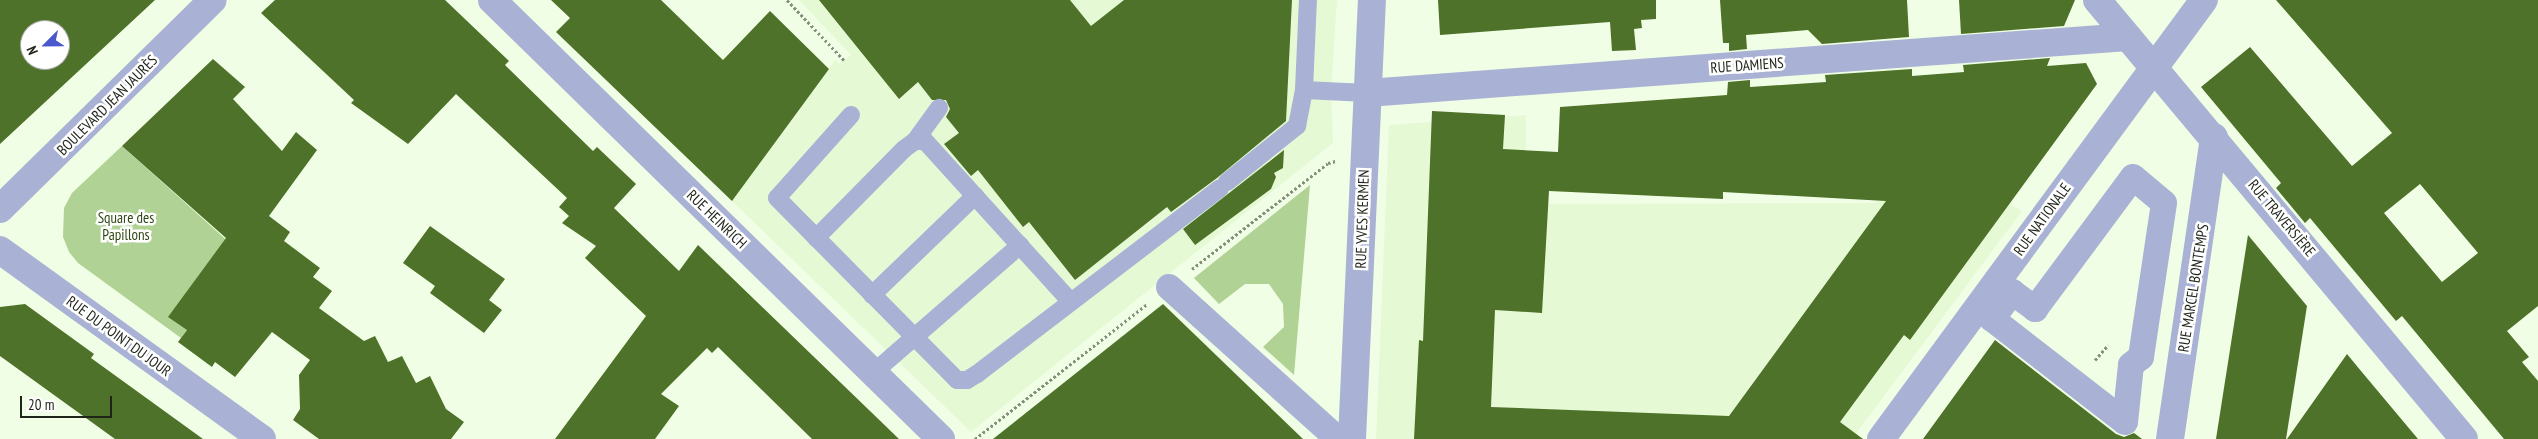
<!DOCTYPE html>
<html>
<head>
<meta charset="utf-8">
<style>
	body { margin:0 }
	#map { position:relative; width:2538px; height:439px; overflow:hidden; background:#f0fee5; font-family:"PT Sans Narrow",sans-serif }
	div>[style] { position:absolute }
	[style*='--x'] { left:calc(var(--x)*1px); top:calc(var(--y)*1px); width:calc(var(--w)*1px); rotate:calc(var(--a)*1deg) }
	.built>* { inset:0; background:#e5fad4 }
	.green>* { inset:0; background:#b0d294 }
	.building>* { inset:0; background:#4e7229 }
	.path>* { height:3px; margin-top:-1.5px; transform-origin:0; background:repeating-linear-gradient(90deg,#858f7d 0 2.5px,transparent 0 5px) }
	.service>* { height:18px; margin:-9px; padding:0 9px; transform-origin:9px; border-radius:9px; background:#a9b2d4 }
	.pedestrian>* { height:26px; margin:-13px; padding:0 13px; transform-origin:13px; border-radius:13px; background:#a9b2d4 }
	.minor>* { height:28px; margin:-14px; padding:0 14px; transform-origin:14px; border-radius:14px; background:#a9b2d4 }
	.tertiary>* { height:28px; margin:-14px; padding:0 14px; transform-origin:14px; border-radius:14px; background:#a9b2d4 }
	span { translate:-50% -50%; white-space:nowrap; text-align:center; line-height:1.15; -webkit-text-stroke:5px #fff; paint-order:stroke }
	.street-label { font-size:15px; color:#1e2419 }
	.park-label { font-size:15px; color:#304914 }
	.north { position:absolute; left:20px; top:20px; width:50px; height:50px; box-sizing:border-box; background:#fff; border:1px solid #a5a7a3; border-radius:50%; rotate:247deg; font-size:14px; font-weight:700; line-height:20px; text-align:center; color:#1e2419 }
	.north::after { content:''; display:block; margin:auto; width:18px; height:22px; background:#4958cd; clip-path:polygon(50% 0,100% 100%,50% 72%,0 100%) }
	.scale { position:absolute; left:20px; top:396px; width:92px; height:22px; box-sizing:border-box; border:2px solid #1e2419; border-top:0; padding-left:6px; font-size:15px; line-height:18px; white-space:nowrap; color:#1e2419; -webkit-text-stroke:4px #fff; paint-order:stroke }
</style>
</head>
<body>
<div id="map">
	<div class="built">
		<i style="clip-path:polygon(799px 0,1337px 0,1331px 92px,1333px 143px,971px 432px,732px 201px,835px 60px,839px 64px,851px 55px)"></i>
		<i style="clip-path:polygon(1526px 115px,1525px 204px,1875px 203px,1924px 153px,2022px 211px,1852px 439px,1376px 439px,1389px 125px)"></i>
	</div>
	<div class="green">
		<i style="clip-path:polygon(122px 146px,242px 254px,181px 338px,78px 263px,69px 252px,63px 237px,64px 208px,72px 193px)"></i>
		<i style="clip-path:polygon(1310px 185px,1294px 375px,1263px 347px,1284px 327px,1283px 304px,1269px 284px,1245px 284px,1219px 304px,1194px 278px)"></i>
	</div>
	<div class="building">
		<i style="clip-path:polygon(evenodd,0 0,155px 0,0 144px,0 0,30px 30px,60px 30px,60px 60px,30px 60px,30px 30px)"></i>
		<i style="clip-path:polygon(275px 0,445px 0,509px 61px,505px 65px,593px 151px,597px 147px,636px 184px,614px 208px,679px 271px,698px 245px,899px 439px,812px 439px,718px 347px,712px 353px,707px 348px,661px 394px,679px 406px,655px 439px,555px 439px,646px 316px,585px 258px,596px 246px,562px 223px,569px 216px,559px 207px,567px 198px,456px 94px,408px 144px,351px 103px,354px 100px,261px 13px)"></i>
		<i style="clip-path:polygon(551px 0,661px 0,723px 60px,770px 11px,829px 69px,732px 201px,556px 32px,570px 18px)"></i>
		<i style="clip-path:polygon(819px 0,1070px 0,1091px 26px,1124px 0,1292px 0,1286px 121px,1217px 178px,1171px 212px,1167px 207px,1075px 280px,1029px 222px,1023px 227px,978px 170px,971px 176px,944px 144px,959px 133px,946px 117px,950px 109px,946px 100px,932px 100px,918px 82px,899px 99px)"></i>
		<i style="clip-path:polygon(1438px 0,1656px 0,1656px 19px,1641px 20px,1642px 28px,1634px 29px,1636px 50px,1612px 51px,1610px 22px,1440px 35px)"></i>
		<i style="clip-path:polygon(1720px 0,1907px 0,1909px 37px,1822px 44px,1808px 30px,1772px 33px,1746px 35px,1747px 49px,1729px 51px,1729px 43px,1723px 43px)"></i>
		<i style="clip-path:polygon(1959px 0,2075px 0,2064px 26px,1961px 34px)"></i>
		<i style="clip-path:polygon(evenodd,2276px 0,2538px 0,2538px 306px,2507px 331px,2529px 357px,2522px 362px,2538px 381px,2538px 439px,2504px 439px,2402px 316px,2396px 321px,2310px 218px,2305px 223px,2276px 188px,2281px 183px,2201px 87px,2250px 47px,2352px 166px,2392px 133px,2276px 0,2420px 184px,2478px 253px,2442px 282px,2384px 213px,2420px 184px)"></i>
		<i style="clip-path:polygon(evenodd,2050px 58px,2047px 66px,2086px 63px,2097px 84px,1910px 340px,1904px 335px,1840px 422px,1863px 439px,1414px 439px,1419px 340px,1423px 341px,1432px 111px,1505px 115px,1503px 149px,1558px 152px,1560px 107px,1727px 95px,1728px 82px,1750px 80px,1750px 87px,1826px 82px,1825px 75px,1912px 69px,1912px 76px,1964px 72px,1963px 65px,2050px 58px,1549px 191px,1723px 199px,1723px 192px,1886px 201px,1729px 416px,1491px 407px,1495px 310px,1542px 313px,1549px 191px)"></i>
		<i style="clip-path:polygon(213px 59px,245px 87px,233px 99px,282px 151px,296px 132px,317px 150px,269px 216px,290px 232px,284px 241px,320px 268px,313px 277px,332px 291px,319px 308px,364px 341px,375px 336px,388px 362px,402px 356px,416px 383px,430px 376px,446px 409px,464px 422px,451px 439px,319px 439px,293px 420px,300px 409px,299px 375px,310px 360px,272px 332px,235px 377px,215px 362px,212px 367px,178px 342px,187px 330px,168px 317px,226px 238px,122px 146px)"></i>
		<i style="clip-path:polygon(1284px 150px,1283px 168px,1274px 173px,1276px 177px,1271px 189px,1195px 245px,1183px 229px)"></i>
		<i style="clip-path:polygon(430px 226px,505px 279px,489px 300px,502px 310px,484px 333px,430px 293px,435px 286px,403px 263px)"></i>
		<i style="clip-path:polygon(2248px 235px,2307px 306px,2286px 439px,2216px 439px)"></i>
		<i style="clip-path:polygon(25px 304px,94px 354px,91px 358px,203px 439px,115px 439px,0 356px,0 307px)"></i>
		<i style="clip-path:polygon(1163px 304px,1303px 439px,993px 439px)"></i>
		<i style="clip-path:polygon(1995px 340px,2116px 434px,2124px 437px,2134px 433px,2142px 439px,1923px 439px)"></i>
		<i style="clip-path:polygon(2347px 354px,2361px 371px,2418px 439px,2287px 439px)"></i>
	</div>
	<div class="path">
		<i style="--x:787;--y:0;--w:83;--a:46.5"></i>
		<i style="--x:1192;--y:269;--w:172;--a:-37.9"></i>
		<i style="--x:1328;--y:163;--w:8;--a:-14"></i>
		<i style="--x:2095;--y:360;--w:20;--a:-49"></i>
		<i style="--x:975;--y:439;--w:219;--a:-38.1"></i>
	</div>
	<div class="service">
		<i style="--x:1304;--y:90;--w:63;--a:2.7"></i>
		<i style="--x:851;--y:115;--w:111;--a:131.7"></i>
		<i style="--x:777;--y:198;--w:256;--a:45.3"></i>
		<i style="--x:957;--y:380;--w:10;--a:0"></i>
		<i style="--x:967;--y:380;--w:12;--a:-31"></i>
		<i style="--x:977;--y:374;--w:306;--a:-37.4"></i>
		<i style="--x:915;--y:141;--w:41;--a:-54"></i>
		<i style="--x:1227;--y:182;--w:90;--a:-38.7"></i>
		<i style="--x:1297;--y:126;--w:37;--a:-79"></i>
		<i style="--x:1304;--y:90;--w:90;--a:-87.5"></i>
		<i style="--x:816;--y:238;--w:125;--a:-45.3"></i>
		<i style="--x:904;--y:149;--w:14;--a:-36"></i>
		<i style="--x:915;--y:141;--w:10;--a:0"></i>
		<i style="--x:925;--y:141;--w:217;--a:47.8"></i>
		<i style="--x:872;--y:295;--w:143;--a:-43.9"></i>
		<i style="--x:873;--y:373;--w:195;--a:-41"></i>
	</div>
	<div class="pedestrian">
		<i style="--x:2133;--y:177;--w:40;--a:40"></i>
		<i style="--x:2164;--y:203;--w:156;--a:98.5"></i>
		<i style="--x:2141;--y:357;--w:13;--a:141"></i>
		<i style="--x:2131;--y:365;--w:57;--a:96"></i>
		<i style="--x:2125;--y:422;--w:168;--a:-142.2"></i>
		<i style="--x:1992;--y:319;--w:34;--a:-53"></i>
		<i style="--x:2012;--y:292;--w:29;--a:36"></i>
		<i style="--x:2035;--y:309;--w:164;--a:-53.4"></i>
		<i style="--x:1169;--y:287;--w:227;--a:42"></i>
	</div>
	<div class="minor">
		<i style="--x:492;--y:0;--w:628;--a:44.35"></i>
		<i style="--x:2097;--y:0;--w:572;--a:50.1"></i>
		<i style="--x:1367;--y:93;--w:763;--a:-4.21"></i>
		<i style="--x:0;--y:250;--w:323;--a:35.8"></i>
		<i style="--x:1352;--y:439;--w:439;--a:-87.4"></i>
		<i style="--x:1881;--y:439;--w:545;--a:-53.66"></i>
		<i style="--x:2170;--y:439;--w:305;--a:-81.7"></i>
	</div>
	<div class="tertiary">
		<i style="--x:0;--y:209;--w:298;--a:-44.5"></i>
	</div>
	<div class="street-label">
		<span style="left:1747px;top:65px;rotate:-4deg">RUE DAMIENS</span>
		<span style="left:107px;top:105px;rotate:-45deg">BOULEVARD JEAN JAURÈS</span>
		<span style="left:2282px;top:218px;rotate:50deg">RUE TRAVERSIÈRE</span>
		<span style="left:717px;top:219px;rotate:44deg">RUE HEINRICH</span>
		<span style="left:1362px;top:219px;rotate:-88deg">RUE YVES KERMEN</span>
		<span style="left:2042px;top:219px;rotate:-54deg">RUE NATIONALE</span>
		<span style="left:2193px;top:288px;rotate:-81deg">RUE MARCEL BONTEMPS</span>
		<span style="left:119px;top:336px;rotate:36deg">RUE DU POINT DU JOUR</span>
	</div>
	<div class="park-label">
		<span style="left:126px;top:226px">Square des<br>Papillons</span>
	</div>
	<div class="north">N</div>
	<div class="scale">20 m</div>
</div>
</body>
</html>
